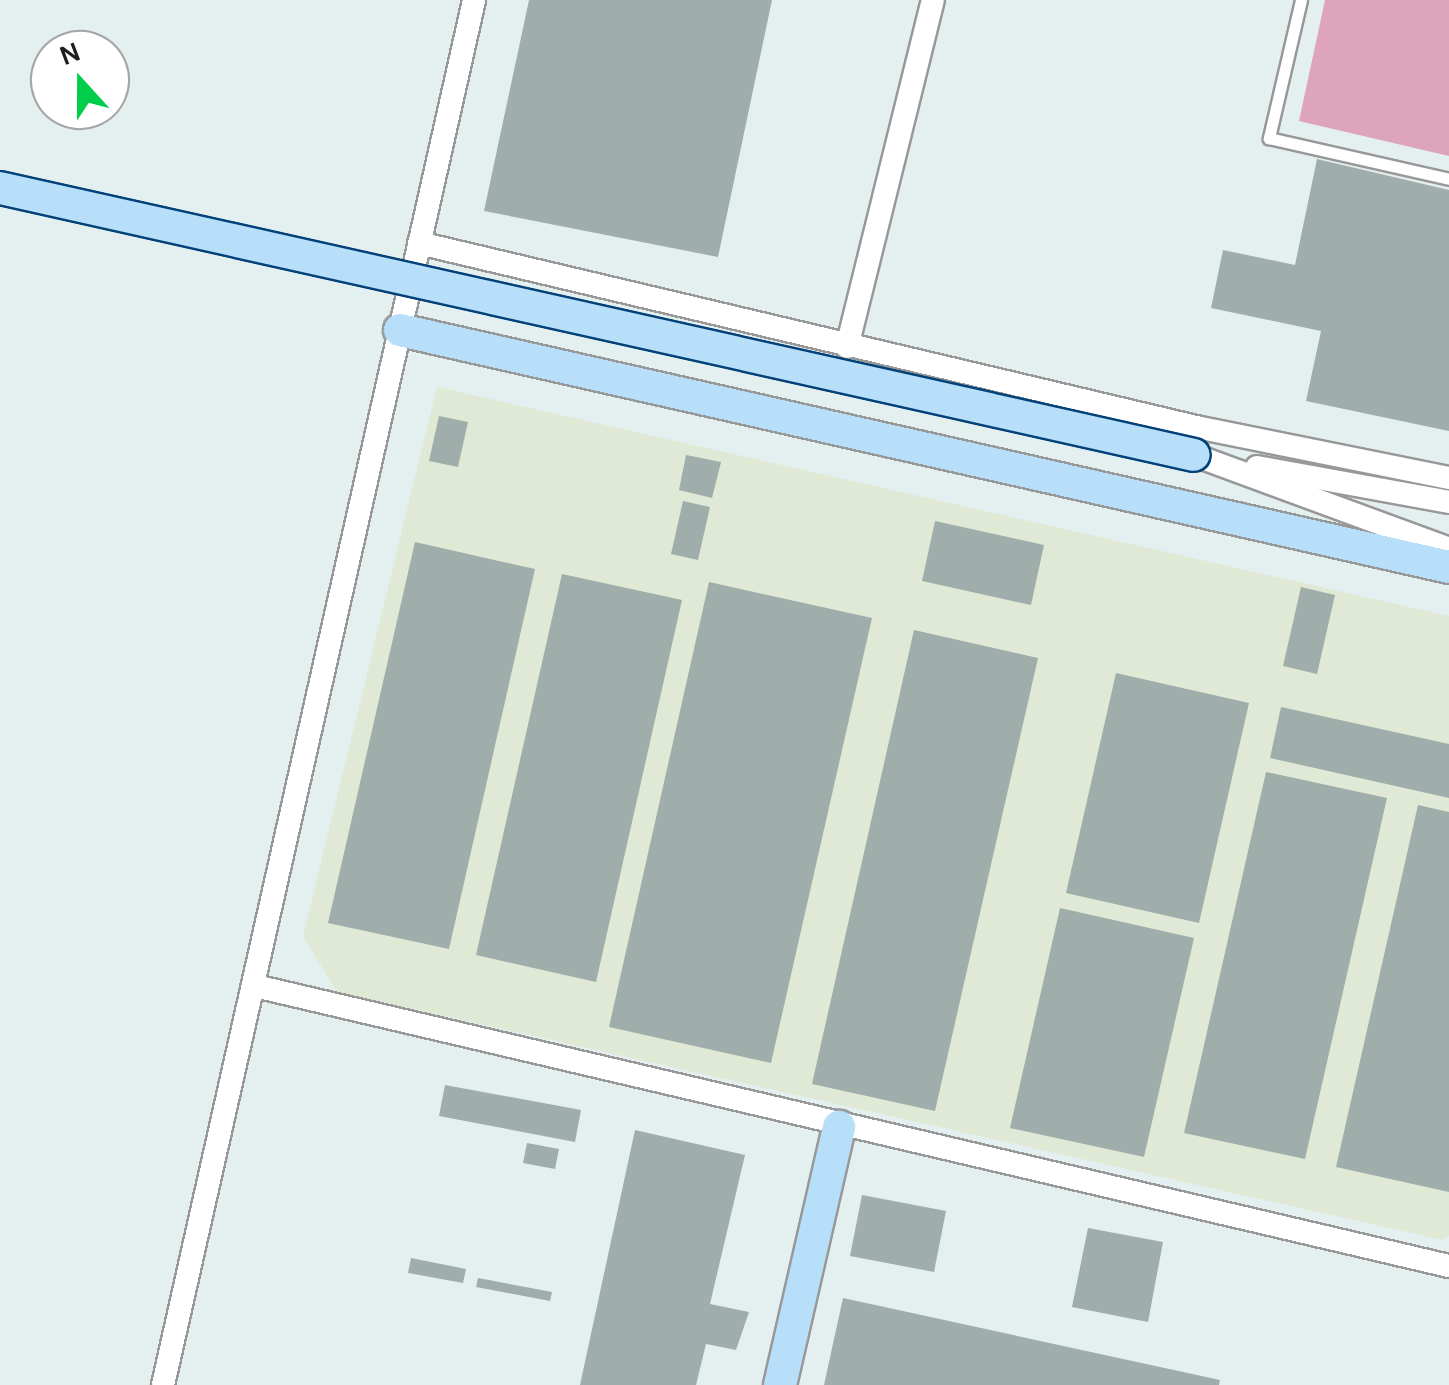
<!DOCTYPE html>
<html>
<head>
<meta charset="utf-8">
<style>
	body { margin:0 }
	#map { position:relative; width:1449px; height:1385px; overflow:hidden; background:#e4eff0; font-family:Karla,sans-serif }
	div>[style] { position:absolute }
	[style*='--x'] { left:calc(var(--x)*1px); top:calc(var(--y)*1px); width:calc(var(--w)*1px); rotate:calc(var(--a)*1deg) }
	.industrial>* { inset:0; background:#dfe9d6 }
	.water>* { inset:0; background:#dea4bc }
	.building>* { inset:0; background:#a0aeab }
	.roads { filter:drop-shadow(2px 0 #989898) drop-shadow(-2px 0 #989898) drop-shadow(0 2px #989898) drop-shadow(0 -2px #989898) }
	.lane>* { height:11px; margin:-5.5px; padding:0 5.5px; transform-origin:5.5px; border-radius:5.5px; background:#fff }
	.street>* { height:22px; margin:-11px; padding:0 11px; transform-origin:11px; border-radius:11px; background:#fff }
	.secondary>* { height:32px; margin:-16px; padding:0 16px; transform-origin:16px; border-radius:16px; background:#b8dffa }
	.bridges { filter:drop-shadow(2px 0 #034278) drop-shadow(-2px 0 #034278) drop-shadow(0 2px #034278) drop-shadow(0 -2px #034278) }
	.secondary-bridge>* { height:32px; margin:-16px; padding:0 16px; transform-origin:16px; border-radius:16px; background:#b8dffa }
	span { translate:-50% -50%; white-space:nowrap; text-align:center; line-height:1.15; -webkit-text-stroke:9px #fff; paint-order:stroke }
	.north { position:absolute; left:30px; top:30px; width:100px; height:100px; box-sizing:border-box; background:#fff; border:2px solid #a5a5a5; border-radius:50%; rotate:339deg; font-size:28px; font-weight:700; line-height:40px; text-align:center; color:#1e1e1e }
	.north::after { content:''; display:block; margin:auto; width:35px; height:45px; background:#00cd49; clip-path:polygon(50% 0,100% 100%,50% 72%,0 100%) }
</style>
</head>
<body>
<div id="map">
	<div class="industrial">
		<i style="clip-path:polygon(437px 387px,1449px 616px,1449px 1235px,1443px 1240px,337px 992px,303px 936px)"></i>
	</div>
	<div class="water">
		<i style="clip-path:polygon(1325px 0,1449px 0,1449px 156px,1299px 121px)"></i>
	</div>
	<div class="building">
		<i style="clip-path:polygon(529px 0,772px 0,718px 257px,484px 211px)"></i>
		<i style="clip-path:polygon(1317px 159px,1449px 190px,1449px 431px,1306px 401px,1321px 331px,1211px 308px,1223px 250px,1295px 265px)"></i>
		<i style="clip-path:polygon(439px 416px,468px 422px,458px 467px,429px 461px)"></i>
		<i style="clip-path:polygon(686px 455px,721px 462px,712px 498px,679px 490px)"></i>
		<i style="clip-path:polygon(683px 501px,710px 507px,698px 560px,671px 554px)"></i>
		<i style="clip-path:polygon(935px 521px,1044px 545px,1031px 605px,922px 581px)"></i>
		<i style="clip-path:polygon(415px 542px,535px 569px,449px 949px,328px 923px)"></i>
		<i style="clip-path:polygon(562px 574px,682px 600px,596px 982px,476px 955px)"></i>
		<i style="clip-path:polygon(709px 582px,872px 618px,771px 1063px,609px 1027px)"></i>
		<i style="clip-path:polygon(1301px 587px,1335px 595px,1317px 674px,1283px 666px)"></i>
		<i style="clip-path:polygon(914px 630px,1038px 658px,935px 1111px,812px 1084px)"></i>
		<i style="clip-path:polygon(1116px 673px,1249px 703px,1199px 923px,1066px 893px)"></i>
		<i style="clip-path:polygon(1281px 707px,1449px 744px,1449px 798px,1270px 758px)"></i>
		<i style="clip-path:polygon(1266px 772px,1387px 798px,1305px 1159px,1184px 1133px)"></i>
		<i style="clip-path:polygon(1418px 805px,1449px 812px,1449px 1192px,1336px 1167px)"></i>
		<i style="clip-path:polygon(1060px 908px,1194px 938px,1144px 1157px,1010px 1128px)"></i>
		<i style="clip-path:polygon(445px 1085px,581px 1110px,575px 1142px,439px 1116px)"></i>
		<i style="clip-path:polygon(635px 1130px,745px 1155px,710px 1304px,749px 1312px,736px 1350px,706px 1344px,696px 1385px,580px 1385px)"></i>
		<i style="clip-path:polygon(527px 1143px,559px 1149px,555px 1169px,523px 1163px)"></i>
		<i style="clip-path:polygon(862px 1195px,946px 1211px,934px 1272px,850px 1256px)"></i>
		<i style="clip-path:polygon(1088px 1228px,1163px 1242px,1148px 1322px,1072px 1307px)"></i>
		<i style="clip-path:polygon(411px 1258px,466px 1269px,463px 1283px,408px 1273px)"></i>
		<i style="clip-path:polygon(478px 1278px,552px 1292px,550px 1301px,476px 1287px)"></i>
		<i style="clip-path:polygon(843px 1298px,1220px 1380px,1219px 1385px,824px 1385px)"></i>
	</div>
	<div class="roads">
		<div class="lane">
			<i style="--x:1301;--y:0;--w:142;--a:103.1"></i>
			<i style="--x:1269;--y:138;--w:185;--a:12.8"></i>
		</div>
		<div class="street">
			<i style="--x:419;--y:243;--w:798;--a:13.32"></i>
			<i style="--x:1196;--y:427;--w:258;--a:11.4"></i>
			<i style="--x:847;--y:347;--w:357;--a:-76.1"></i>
			<i style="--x:1194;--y:455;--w:272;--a:20.2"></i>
			<i style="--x:1257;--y:467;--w:195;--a:10.3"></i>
			<i style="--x:255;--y:986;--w:1226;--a:13.2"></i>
			<i style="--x:163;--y:1385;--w:1419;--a:-77.34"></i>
		</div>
		<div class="secondary">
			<i style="--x:400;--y:330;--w:1075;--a:12.73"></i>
			<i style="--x:780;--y:1385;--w:265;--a:-77.1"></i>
		</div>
	</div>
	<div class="bridges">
		<div class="secondary-bridge">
			<i style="--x:0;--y:188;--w:1223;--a:12.6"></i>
		</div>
	</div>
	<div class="north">N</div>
</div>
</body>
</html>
